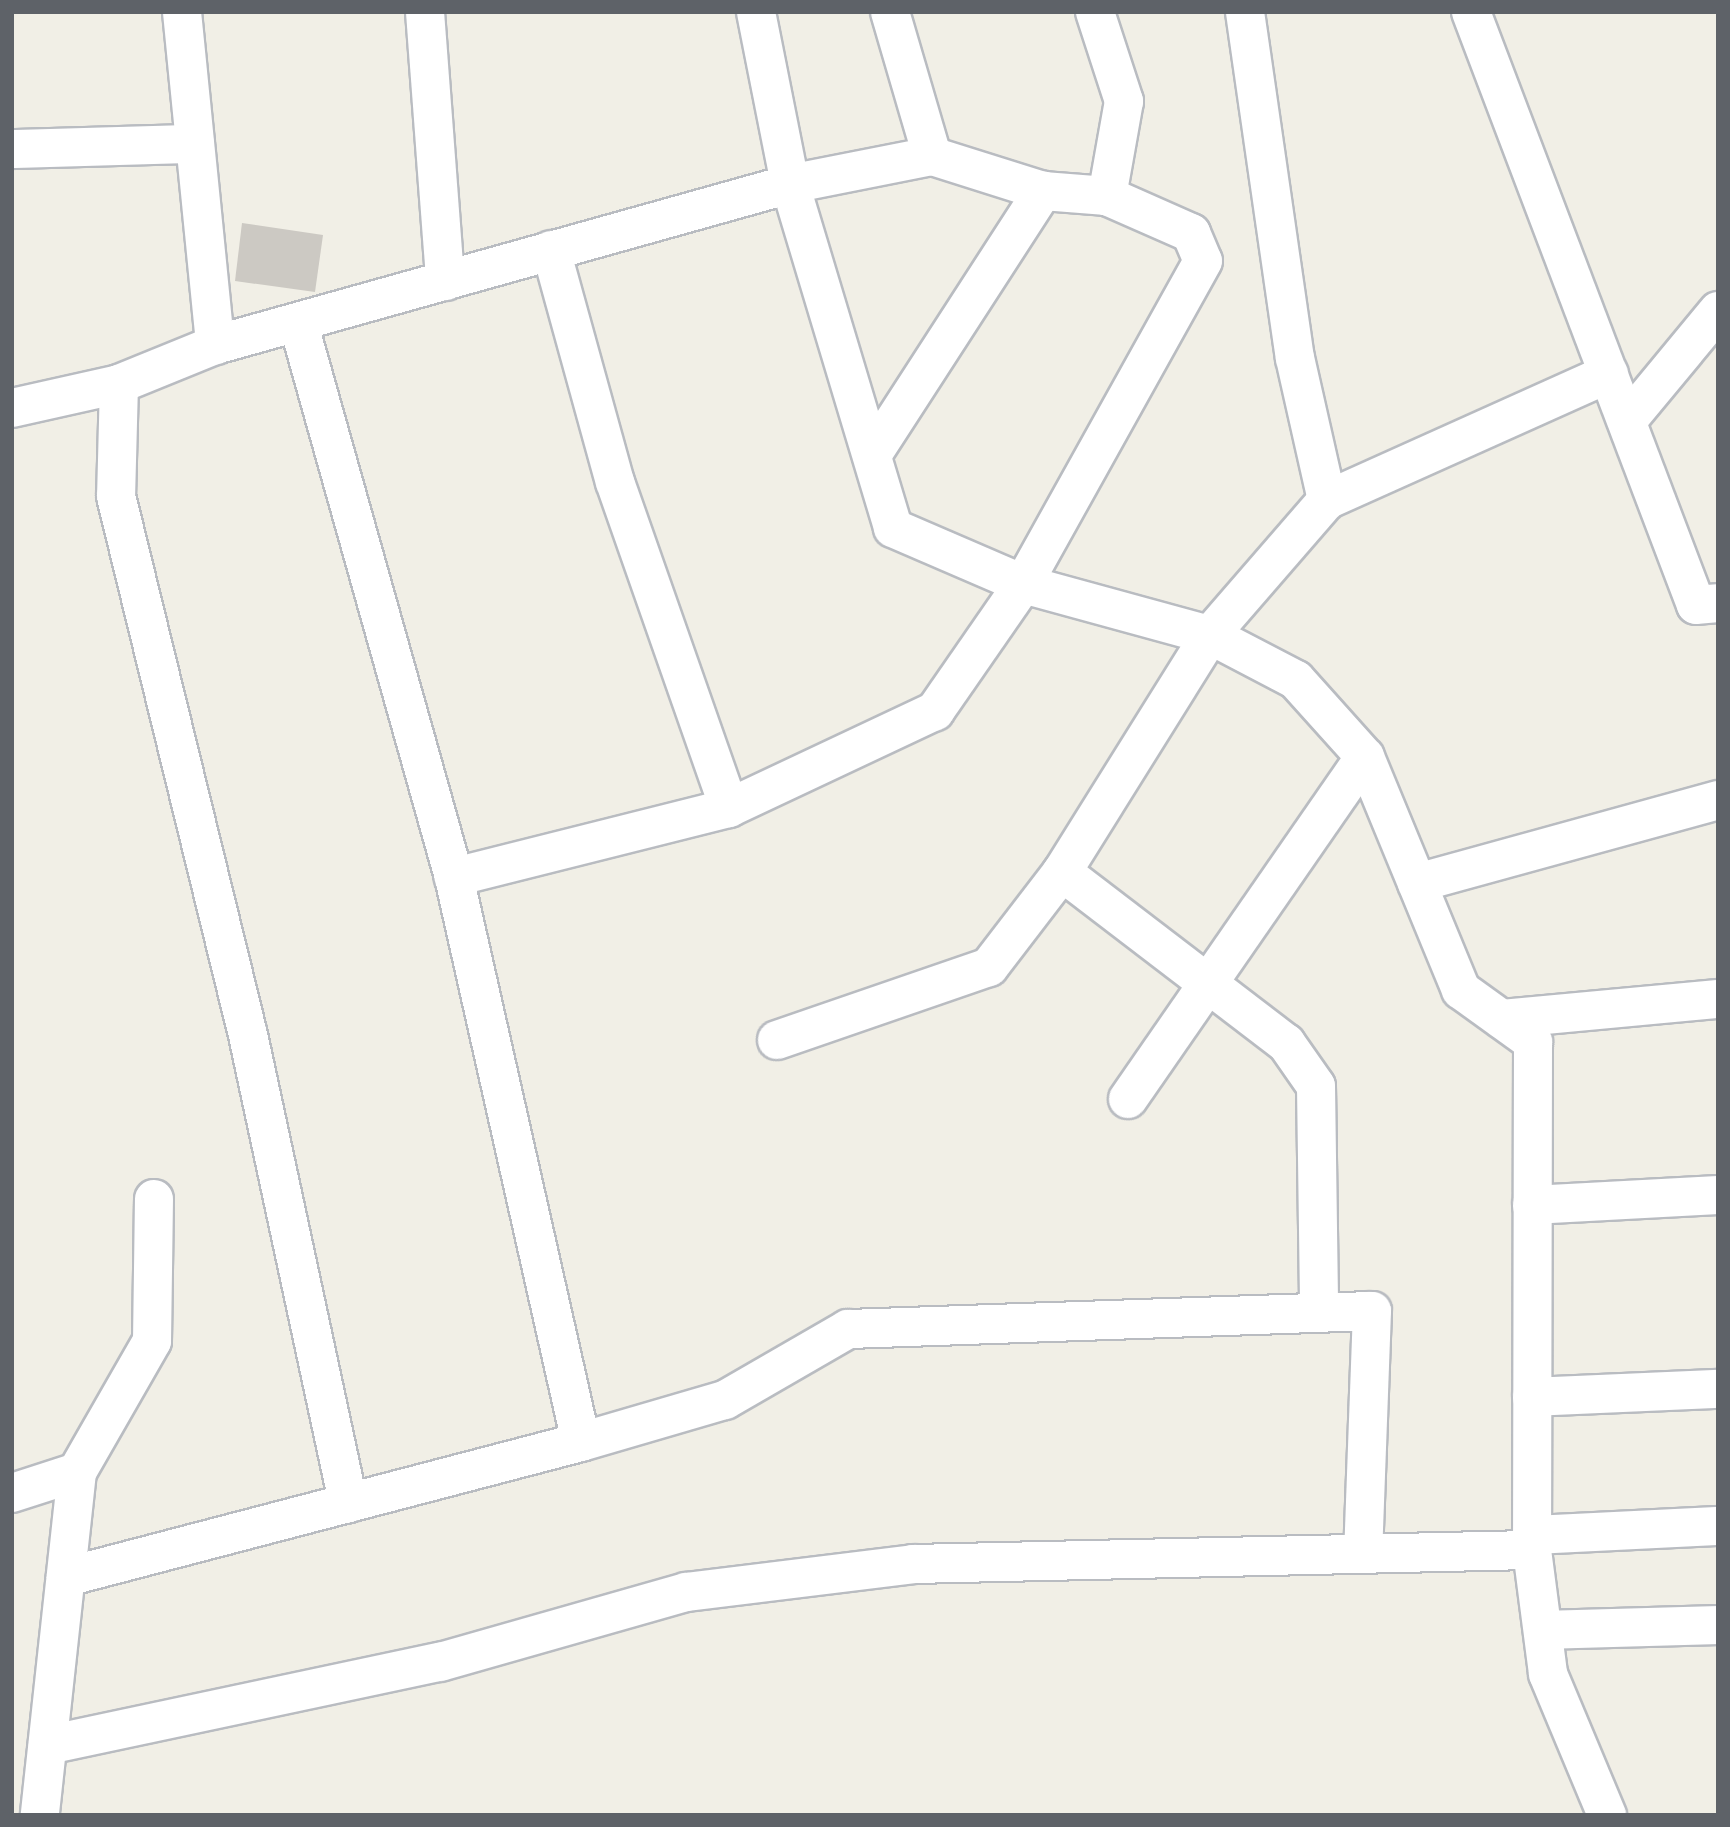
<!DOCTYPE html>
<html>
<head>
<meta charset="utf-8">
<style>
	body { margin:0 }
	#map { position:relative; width:1730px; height:1827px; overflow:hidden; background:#f1efe6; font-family:Cabin,sans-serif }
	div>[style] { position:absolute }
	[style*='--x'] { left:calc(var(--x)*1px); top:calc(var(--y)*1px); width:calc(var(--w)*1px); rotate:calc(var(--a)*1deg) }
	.building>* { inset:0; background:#ccc9c3 }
	.roads { filter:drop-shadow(2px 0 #b9bcc1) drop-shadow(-2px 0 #b9bcc1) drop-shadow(0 2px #b9bcc1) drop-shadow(0 -2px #b9bcc1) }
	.minor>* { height:38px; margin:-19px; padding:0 19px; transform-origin:19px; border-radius:19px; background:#fff }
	span { translate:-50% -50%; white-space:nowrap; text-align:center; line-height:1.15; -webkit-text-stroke:7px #fff; paint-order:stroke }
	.frame { position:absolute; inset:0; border:14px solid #5e6268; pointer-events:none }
</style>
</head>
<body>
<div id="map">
	<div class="building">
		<i style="clip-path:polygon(242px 223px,323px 235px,315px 292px,235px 281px)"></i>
	</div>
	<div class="roads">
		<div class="minor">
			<i style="--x:182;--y:12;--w:335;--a:84.3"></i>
			<i style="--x:425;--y:12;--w:270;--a:85.7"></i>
			<i style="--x:756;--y:12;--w:175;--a:78.8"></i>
			<i style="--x:790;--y:184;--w:359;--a:73.3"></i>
			<i style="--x:893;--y:528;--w:142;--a:23.3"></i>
			<i style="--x:1023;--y:584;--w:194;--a:15.3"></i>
			<i style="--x:1210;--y:635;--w:97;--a:27.6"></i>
			<i style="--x:1296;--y:680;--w:103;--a:48.1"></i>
			<i style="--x:1365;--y:757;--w:252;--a:67.6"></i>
			<i style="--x:1461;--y:990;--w:89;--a:35.8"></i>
			<i style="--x:1533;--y:1042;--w:508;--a:90.11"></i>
			<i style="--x:1532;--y:1550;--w:125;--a:82.6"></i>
			<i style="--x:1548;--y:1674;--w:153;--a:67.3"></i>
			<i style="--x:890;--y:12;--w:150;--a:73.7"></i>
			<i style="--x:1095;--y:12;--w:94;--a:72"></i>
			<i style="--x:1124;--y:101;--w:97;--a:100.1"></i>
			<i style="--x:1245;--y:12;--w:350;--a:81.8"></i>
			<i style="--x:1295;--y:358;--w:146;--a:77.3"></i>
			<i style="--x:1471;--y:12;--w:634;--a:69.22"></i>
			<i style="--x:1696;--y:605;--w:22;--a:-5"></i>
			<i style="--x:12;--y:149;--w:183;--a:-1.6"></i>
			<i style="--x:551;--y:250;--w:241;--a:74.6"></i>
			<i style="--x:615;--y:482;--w:345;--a:70.7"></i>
			<i style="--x:298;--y:322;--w:577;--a:74.3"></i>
			<i style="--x:454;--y:877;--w:579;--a:77.33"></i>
			<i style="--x:119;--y:384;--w:112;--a:91.5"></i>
			<i style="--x:116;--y:496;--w:555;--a:76.24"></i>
			<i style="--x:248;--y:1035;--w:479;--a:77.9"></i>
			<i style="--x:12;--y:408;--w:110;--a:-12.6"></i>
			<i style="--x:119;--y:384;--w:104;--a:-22.1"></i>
			<i style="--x:215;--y:345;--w:597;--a:-15.64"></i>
			<i style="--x:790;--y:184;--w:145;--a:-11.2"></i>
			<i style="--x:932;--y:156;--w:116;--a:17.5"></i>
			<i style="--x:1043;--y:191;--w:64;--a:4.5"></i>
			<i style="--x:1107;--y:196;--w:92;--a:23.8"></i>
			<i style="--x:1191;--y:233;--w:30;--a:67"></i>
			<i style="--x:1203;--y:261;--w:370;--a:119.1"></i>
			<i style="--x:1023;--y:584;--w:155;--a:124.7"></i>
			<i style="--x:935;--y:711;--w:228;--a:154.8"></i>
			<i style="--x:729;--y:808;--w:284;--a:165.9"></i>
			<i style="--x:1627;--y:421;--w:143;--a:-50.4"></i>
			<i style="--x:872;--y:455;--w:315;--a:-57.1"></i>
			<i style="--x:1062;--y:872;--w:282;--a:37.4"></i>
			<i style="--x:1286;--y:1043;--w:52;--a:55.1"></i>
			<i style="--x:1316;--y:1086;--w:226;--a:89.2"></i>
			<i style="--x:1417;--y:883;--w:312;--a:-15.4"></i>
			<i style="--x:1502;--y:1019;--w:217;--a:-5.3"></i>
			<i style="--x:777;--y:1040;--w:224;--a:-19"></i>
			<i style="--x:989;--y:967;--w:120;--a:-52.5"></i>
			<i style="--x:1062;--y:872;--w:279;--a:-58"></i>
			<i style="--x:1210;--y:635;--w:179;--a:-49.1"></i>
			<i style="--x:1327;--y:500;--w:309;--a:-24.2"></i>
			<i style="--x:1128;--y:1099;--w:416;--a:-55.3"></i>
			<i style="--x:1532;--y:1205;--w:186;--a:-3.1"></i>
			<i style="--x:1532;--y:1397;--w:186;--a:-2.5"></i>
			<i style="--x:77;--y:1472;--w:151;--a:-60.2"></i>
			<i style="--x:152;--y:1341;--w:142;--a:-89.2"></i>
			<i style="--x:12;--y:1493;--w:68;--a:-17.9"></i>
			<i style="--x:77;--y:1472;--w:345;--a:96.2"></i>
			<i style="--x:1532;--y:1535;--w:186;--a:-2.8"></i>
			<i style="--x:66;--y:1577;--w:532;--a:-14.69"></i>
			<i style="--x:581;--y:1442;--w:150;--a:-16.3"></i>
			<i style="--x:725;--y:1400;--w:142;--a:-30"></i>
			<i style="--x:848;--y:1329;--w:524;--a:-1.97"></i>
			<i style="--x:1372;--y:1311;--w:242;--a:92.1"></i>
			<i style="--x:1543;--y:1630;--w:175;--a:-1.6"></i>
			<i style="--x:48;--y:1745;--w:401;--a:-12"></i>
			<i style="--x:440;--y:1662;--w:256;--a:-15.9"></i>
			<i style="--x:686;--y:1592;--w:229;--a:-7"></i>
			<i style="--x:913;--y:1564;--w:619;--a:-1.3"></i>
		</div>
	</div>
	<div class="frame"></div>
</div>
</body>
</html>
